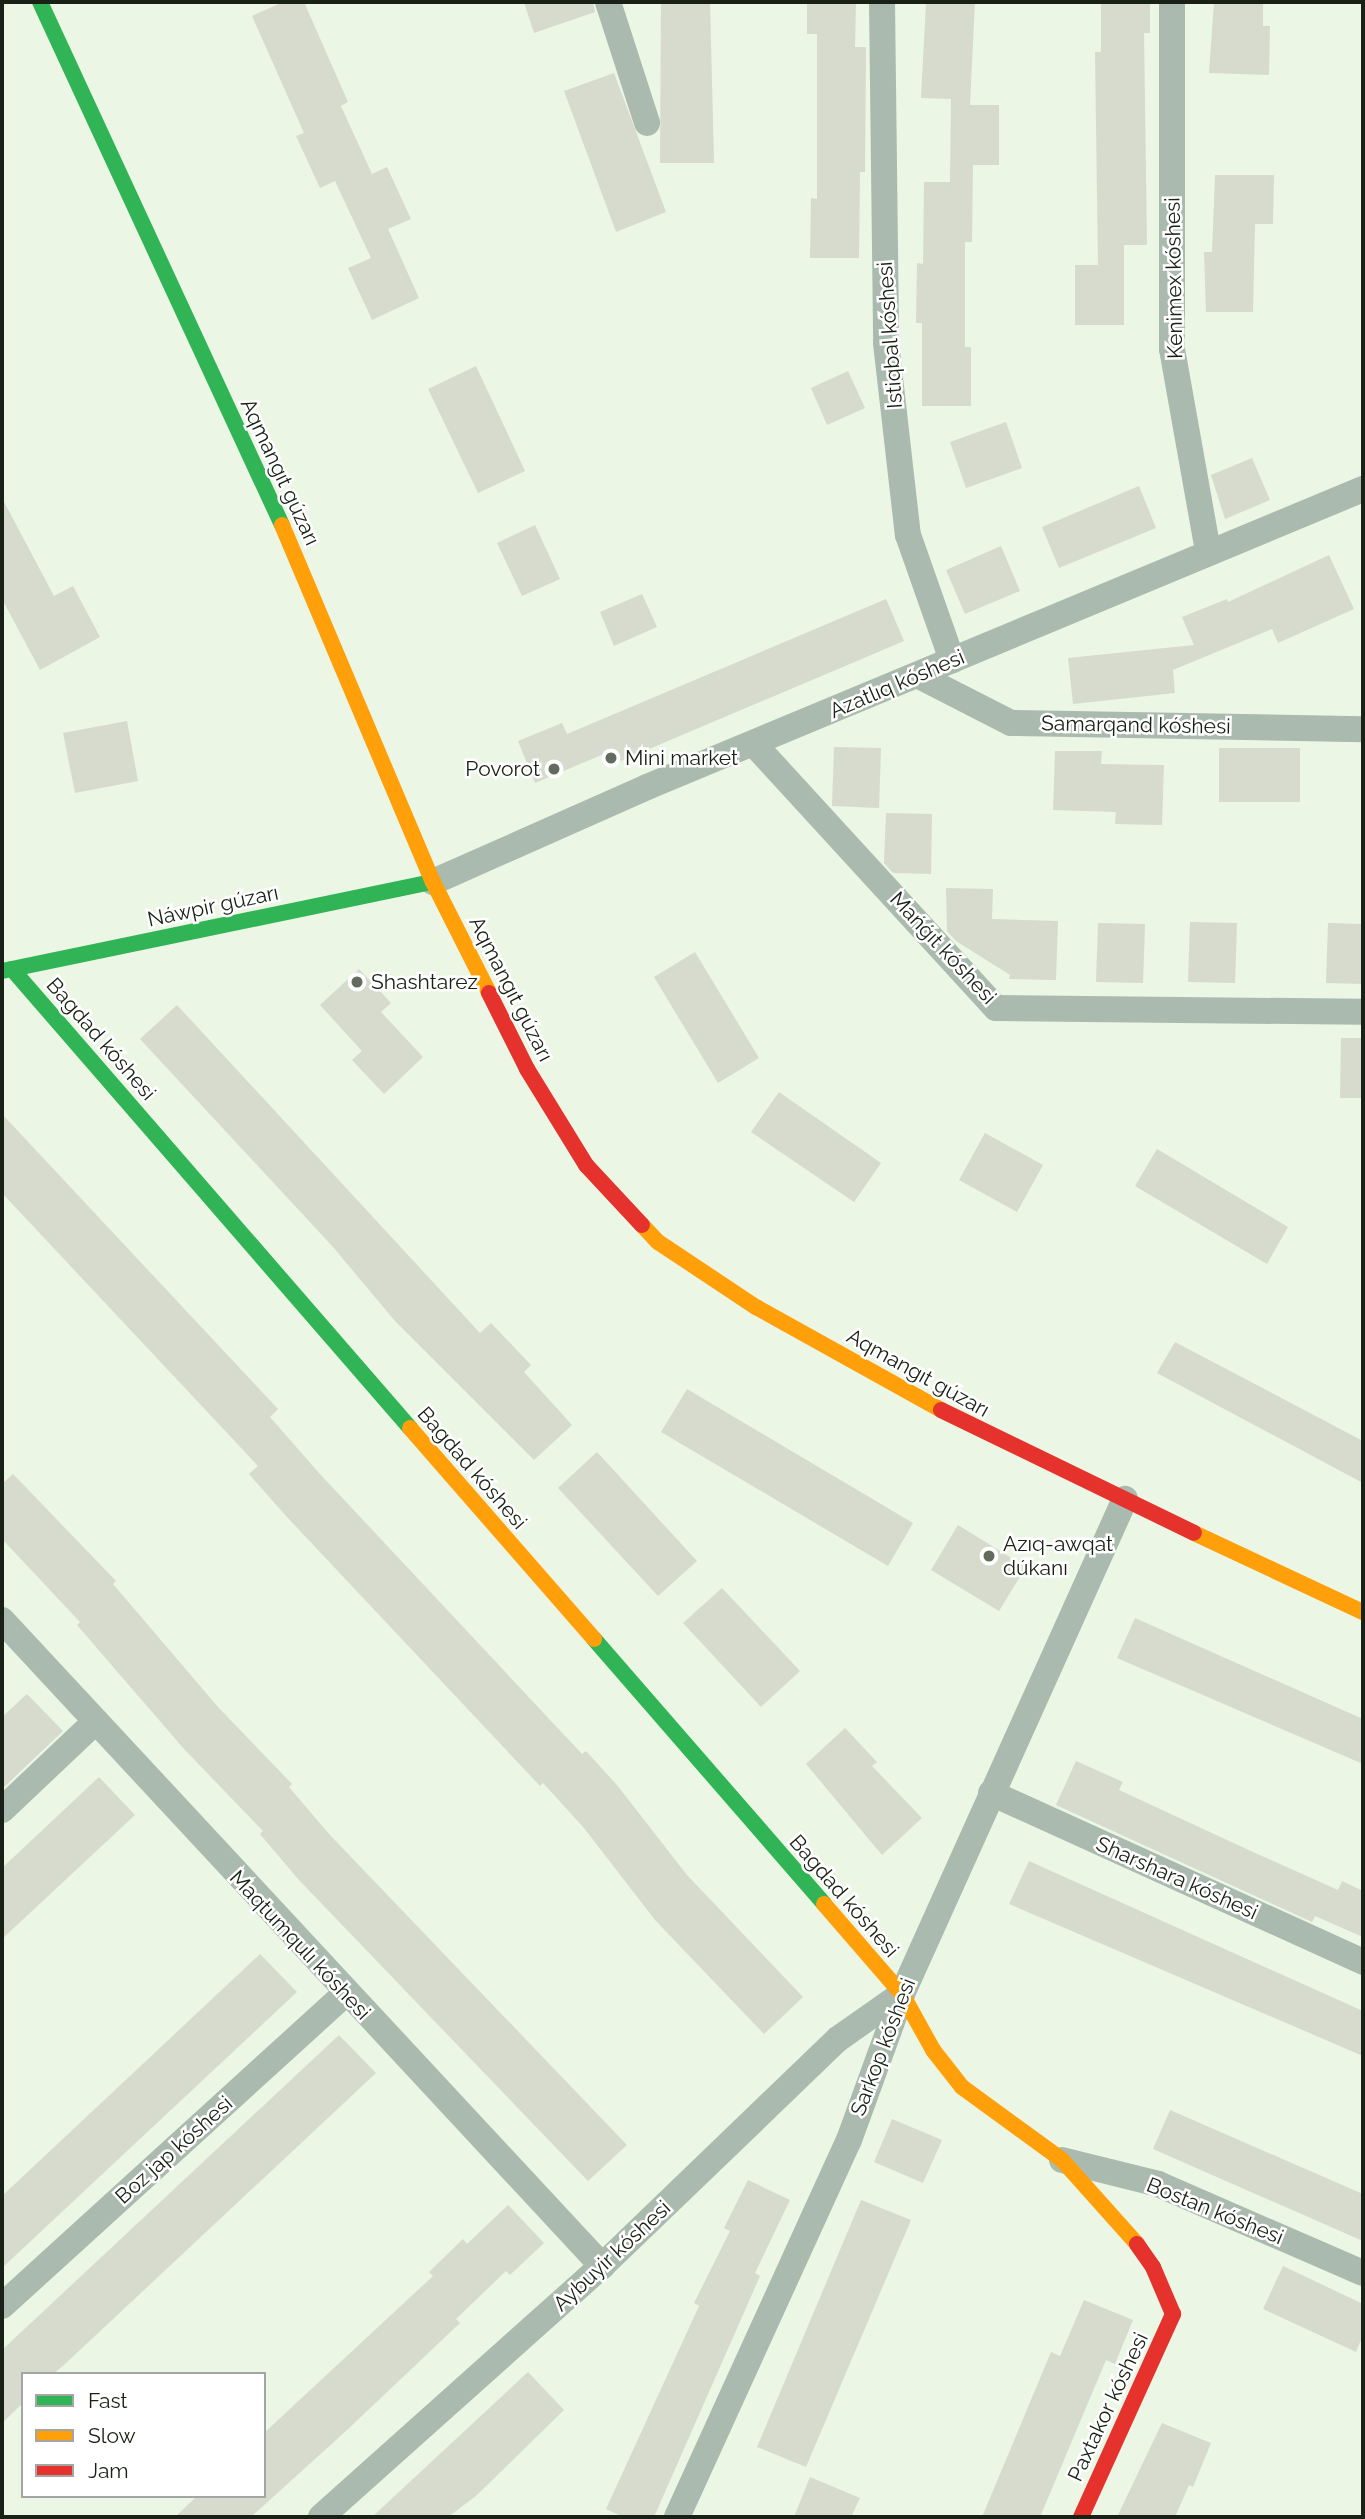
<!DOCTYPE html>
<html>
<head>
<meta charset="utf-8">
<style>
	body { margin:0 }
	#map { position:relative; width:1365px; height:2519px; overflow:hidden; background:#ebf6e5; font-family:Raleway,sans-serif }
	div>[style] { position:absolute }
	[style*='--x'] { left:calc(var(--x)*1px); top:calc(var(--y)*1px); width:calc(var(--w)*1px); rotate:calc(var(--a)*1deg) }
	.building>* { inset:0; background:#d6dbcd }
	.street>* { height:26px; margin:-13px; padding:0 13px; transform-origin:13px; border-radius:13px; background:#abbaaf }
	.fast>* { height:16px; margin:-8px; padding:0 8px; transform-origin:8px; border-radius:8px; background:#30b455 }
	.slow>* { height:16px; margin:-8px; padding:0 8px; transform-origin:8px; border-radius:8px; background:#ff9f0a }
	.jam>* { height:16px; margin:-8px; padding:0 8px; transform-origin:8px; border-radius:8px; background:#e5322d }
	.dots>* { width:19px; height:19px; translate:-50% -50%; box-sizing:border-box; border:4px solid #fff; border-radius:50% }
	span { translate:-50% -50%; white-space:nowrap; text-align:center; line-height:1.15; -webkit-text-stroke:5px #fff; paint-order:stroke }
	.street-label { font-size:21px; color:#192016 }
	.poi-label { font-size:21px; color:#192016 }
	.left { translate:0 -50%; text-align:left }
	.right { translate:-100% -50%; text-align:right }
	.frame { position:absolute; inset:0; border:4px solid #192016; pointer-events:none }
	.legend { position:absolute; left:21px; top:2372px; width:245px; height:126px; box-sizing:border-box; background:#fff; border:2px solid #a3a6a2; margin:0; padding:9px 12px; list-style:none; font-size:21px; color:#192016 }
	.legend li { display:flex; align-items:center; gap:14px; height:35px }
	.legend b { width:35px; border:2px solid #a3a6a2 }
</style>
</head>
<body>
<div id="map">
	<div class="building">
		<i style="clip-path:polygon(283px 2px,304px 2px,348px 102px,341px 106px,372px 174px,387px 167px,411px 219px,388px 229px,419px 298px,372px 320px,348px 268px,371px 258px,335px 181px,320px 188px,296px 136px,304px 133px,252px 16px)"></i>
		<i style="clip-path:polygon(524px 2px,593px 2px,595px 12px,534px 33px)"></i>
		<i style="clip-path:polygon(661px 2px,710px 2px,714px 163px,660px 163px)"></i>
		<i style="clip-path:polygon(807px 2px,856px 2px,855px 47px,866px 47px,865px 172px,860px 172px,859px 258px,810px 258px,811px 198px,817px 199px,817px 34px,807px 34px)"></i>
		<i style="clip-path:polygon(926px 2px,975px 2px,970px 105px,999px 105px,999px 165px,973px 165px,972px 242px,965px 242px,965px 347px,971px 347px,971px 406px,922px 406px,922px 323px,916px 323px,917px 263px,923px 264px,924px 182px,950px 182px,951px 99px,921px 98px)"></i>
		<i style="clip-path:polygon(1101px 2px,1150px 2px,1150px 33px,1144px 33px,1147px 245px,1124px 245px,1124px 325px,1075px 325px,1075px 265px,1098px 265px,1095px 52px,1101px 52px)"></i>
		<i style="clip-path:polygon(1214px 2px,1263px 2px,1263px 26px,1270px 26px,1269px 75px,1209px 73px)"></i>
		<i style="clip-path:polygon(614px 73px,666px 212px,616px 232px,564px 91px)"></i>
		<i style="clip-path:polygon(1215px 175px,1274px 175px,1273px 224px,1255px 224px,1253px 312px,1206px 312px,1204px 252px,1212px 252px)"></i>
		<i style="clip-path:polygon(476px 366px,525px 471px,478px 493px,428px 389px)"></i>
		<i style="clip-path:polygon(848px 371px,865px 408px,827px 425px,811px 388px)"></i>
		<i style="clip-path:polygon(1006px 422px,1022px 468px,966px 488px,950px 442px)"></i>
		<i style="clip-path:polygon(1252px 458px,1270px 500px,1225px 519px,1211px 475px)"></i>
		<i style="clip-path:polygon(1139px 486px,1156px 528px,1059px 568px,1042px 527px)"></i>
		<i style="clip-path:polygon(2px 498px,54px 596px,73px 586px,100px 637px,40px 670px,2px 599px)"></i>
		<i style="clip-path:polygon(535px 525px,560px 579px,522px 596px,497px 543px)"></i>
		<i style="clip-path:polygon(1001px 546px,1020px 591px,965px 614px,946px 570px)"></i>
		<i style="clip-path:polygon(1329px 555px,1354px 609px,1278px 643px,1272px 629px,1173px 670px,1175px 693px,1073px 704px,1068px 658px,1194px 645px,1182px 617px,1227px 599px,1228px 602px)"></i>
		<i style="clip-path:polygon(642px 594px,657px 627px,614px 646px,600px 612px)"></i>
		<i style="clip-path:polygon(886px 599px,904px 641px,609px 766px,604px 754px,535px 783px,518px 741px,562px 723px,567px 734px)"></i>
		<i style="clip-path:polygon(127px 721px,138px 781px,75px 793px,63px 733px)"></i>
		<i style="clip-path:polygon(834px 747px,881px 748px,879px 808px,832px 806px)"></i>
		<i style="clip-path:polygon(1219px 748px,1300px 748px,1300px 802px,1219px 802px)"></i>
		<i style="clip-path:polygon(1055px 751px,1102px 751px,1101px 764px,1164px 765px,1162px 825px,1115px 824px,1116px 812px,1053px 810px)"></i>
		<i style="clip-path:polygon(886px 813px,932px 814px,931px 874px,893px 873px,884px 863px)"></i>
		<i style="clip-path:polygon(946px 888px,993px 889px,992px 919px,1058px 921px,1056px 980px,1009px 979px,1010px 975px,956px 941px,947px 931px)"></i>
		<i style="clip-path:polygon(1190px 922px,1237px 923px,1235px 983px,1188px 982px)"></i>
		<i style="clip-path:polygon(1098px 923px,1145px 924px,1143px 983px,1096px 982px)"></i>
		<i style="clip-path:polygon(1328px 923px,1363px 924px,1363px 984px,1326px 983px)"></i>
		<i style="clip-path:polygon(695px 952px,759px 1058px,718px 1083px,654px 977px)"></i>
		<i style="clip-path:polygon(359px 969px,391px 1003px,381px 1012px,423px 1057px,384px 1094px,352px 1060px,362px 1051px,320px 1005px)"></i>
		<i style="clip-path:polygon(177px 1005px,480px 1333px,491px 1323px,531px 1365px,524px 1372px,572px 1425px,534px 1460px,395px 1321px,333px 1247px,140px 1039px)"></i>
		<i style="clip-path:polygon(1341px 1038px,1363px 1038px,1363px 1098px,1340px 1098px)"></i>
		<i style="clip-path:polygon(779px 1092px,881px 1163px,854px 1202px,751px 1132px)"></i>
		<i style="clip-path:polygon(2px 1114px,278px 1409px,270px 1417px,319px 1473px,582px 1754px,586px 1751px,617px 1785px,687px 1875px,803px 1997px,764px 2034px,655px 1920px,584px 1828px,543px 1783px,540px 1786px,286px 1516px,249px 1474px,258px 1466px,2px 1193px)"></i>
		<i style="clip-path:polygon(985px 1133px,1043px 1165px,1017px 1212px,959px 1180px)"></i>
		<i style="clip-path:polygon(1157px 1149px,1288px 1227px,1267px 1264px,1135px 1186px)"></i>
		<i style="clip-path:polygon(1175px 1342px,1363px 1441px,1363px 1483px,1157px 1373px)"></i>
		<i style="clip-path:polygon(687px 1389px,913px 1523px,888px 1566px,661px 1432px)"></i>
		<i style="clip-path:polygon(597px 1452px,697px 1561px,658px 1596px,558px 1488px)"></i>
		<i style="clip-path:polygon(13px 1474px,116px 1581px,113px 1584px,218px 1707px,292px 1784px,289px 1787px,329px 1834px,627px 2145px,588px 2181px,298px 1879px,260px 1834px,263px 1831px,184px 1749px,77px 1625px,80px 1622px,2px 1539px,2px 1484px)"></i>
		<i style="clip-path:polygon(958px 1525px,1026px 1567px,999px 1611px,931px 1570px)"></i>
		<i style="clip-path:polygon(722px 1588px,800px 1671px,761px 1707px,683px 1623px)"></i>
		<i style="clip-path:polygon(1135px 1618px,1363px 1719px,1363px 1764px,1117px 1658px)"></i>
		<i style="clip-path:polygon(27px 1694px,63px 1731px,2px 1789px,2px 1717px)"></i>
		<i style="clip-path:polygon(845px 1728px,877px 1762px,872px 1766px,922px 1818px,882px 1855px,806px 1764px)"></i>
		<i style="clip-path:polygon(1076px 1761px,1123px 1782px,1119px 1790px,1253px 1852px,1338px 1890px,1342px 1881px,1363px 1891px,1363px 1937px,1315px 1916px,1312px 1922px,1056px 1805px)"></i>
		<i style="clip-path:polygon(99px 1777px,135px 1815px,2px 1939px,2px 1868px)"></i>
		<i style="clip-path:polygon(1029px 1861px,1363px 2011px,1363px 2056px,1009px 1904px)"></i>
		<i style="clip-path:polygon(260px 1954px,297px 1992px,2px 2268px,2px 2196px)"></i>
		<i style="clip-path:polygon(339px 2035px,376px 2073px,65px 2364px,53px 2374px,23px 2374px,23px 2403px,2px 2423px,2px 2350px)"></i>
		<i style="clip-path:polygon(1170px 2110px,1363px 2194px,1363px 2241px,1153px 2149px)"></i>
		<i style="clip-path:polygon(892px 2119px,942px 2140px,923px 2183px,874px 2162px)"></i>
		<i style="clip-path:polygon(748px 2180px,790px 2200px,755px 2273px,760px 2276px,654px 2517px,623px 2517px,606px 2509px,699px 2306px,694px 2303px,730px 2231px,724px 2228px)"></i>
		<i style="clip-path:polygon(861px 2200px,911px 2220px,806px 2467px,757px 2447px)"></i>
		<i style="clip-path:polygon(508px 2205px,544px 2243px,510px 2275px,506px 2271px,456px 2319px,460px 2323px,347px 2430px,251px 2517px,175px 2517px,197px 2496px,264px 2496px,264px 2433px,433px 2276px,429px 2272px,463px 2239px,467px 2244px)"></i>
		<i style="clip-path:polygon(1283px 2266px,1363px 2304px,1363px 2335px,1356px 2352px,1263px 2309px)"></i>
		<i style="clip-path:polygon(1084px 2300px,1133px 2320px,1115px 2364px,1106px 2360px,1040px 2517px,982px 2517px,1051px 2352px,1060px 2356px)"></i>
		<i style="clip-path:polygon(528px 2372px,564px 2410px,476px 2496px,448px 2517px,372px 2517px)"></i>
		<i style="clip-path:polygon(1162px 2423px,1211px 2443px,1193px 2487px,1189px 2485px,1175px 2517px,1117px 2517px)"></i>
		<i style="clip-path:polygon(810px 2477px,860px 2498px,851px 2517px,794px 2517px)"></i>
	</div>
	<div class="street">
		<i style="--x:608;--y:2;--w:127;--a:72.1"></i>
		<i style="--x:882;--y:2;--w:341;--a:89.3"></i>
		<i style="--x:886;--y:343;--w:193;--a:83.5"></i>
		<i style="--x:908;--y:535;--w:133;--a:70.6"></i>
		<i style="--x:1172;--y:2;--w:347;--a:90"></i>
		<i style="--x:1172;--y:349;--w:205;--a:79.9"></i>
		<i style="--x:919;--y:676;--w:103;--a:27.1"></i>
		<i style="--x:1011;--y:723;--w:352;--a:1"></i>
		<i style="--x:754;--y:744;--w:358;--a:47.5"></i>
		<i style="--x:996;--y:1008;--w:367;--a:0.6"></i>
		<i style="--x:433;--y:882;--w:234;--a:-23.9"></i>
		<i style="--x:647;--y:787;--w:776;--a:-22.6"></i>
		<i style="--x:2;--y:1620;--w:882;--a:47.11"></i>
		<i style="--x:991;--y:1793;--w:409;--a:24.4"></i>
		<i style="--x:2;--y:1810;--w:128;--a:-43.4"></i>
		<i style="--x:1062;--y:2160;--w:99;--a:14"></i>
		<i style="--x:1158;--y:2184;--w:223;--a:23.5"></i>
		<i style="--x:2;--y:2306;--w:464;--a:-42.3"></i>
		<i style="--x:321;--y:2517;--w:377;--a:-41.8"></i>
		<i style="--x:602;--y:2266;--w:327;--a:-43.9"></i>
		<i style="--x:838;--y:2039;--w:78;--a:-35.1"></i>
		<i style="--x:677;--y:2517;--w:414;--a:-65.5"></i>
		<i style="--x:849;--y:2140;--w:155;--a:-70"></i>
		<i style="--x:902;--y:1994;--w:543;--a:-65.75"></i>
	</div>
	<div class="fast">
		<i style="--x:40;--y:2;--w:576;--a:65.17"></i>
		<i style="--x:12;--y:969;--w:608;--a:49.07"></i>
		<i style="--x:2;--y:971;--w:440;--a:-11.7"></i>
		<i style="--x:594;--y:1639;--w:351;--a:49"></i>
	</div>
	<div class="slow">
		<i style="--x:282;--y:525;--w:388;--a:67.1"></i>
		<i style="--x:433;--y:882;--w:124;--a:63.2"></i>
		<i style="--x:642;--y:1225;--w:23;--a:47"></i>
		<i style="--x:658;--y:1242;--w:118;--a:33.6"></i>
		<i style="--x:756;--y:1307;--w:212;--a:29.1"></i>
		<i style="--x:410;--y:1428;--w:280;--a:48.9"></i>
		<i style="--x:1194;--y:1533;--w:187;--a:25.1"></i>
		<i style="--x:824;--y:1904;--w:119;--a:49.1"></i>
		<i style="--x:902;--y:1994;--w:64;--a:61"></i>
		<i style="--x:933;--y:2050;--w:47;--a:51.9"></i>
		<i style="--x:962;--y:2087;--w:124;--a:36.1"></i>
		<i style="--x:1062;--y:2160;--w:113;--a:48.2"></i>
	</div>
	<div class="jam">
		<i style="--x:489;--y:993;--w:85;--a:63.4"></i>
		<i style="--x:527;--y:1069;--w:113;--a:58.4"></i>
		<i style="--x:586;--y:1165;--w:82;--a:47"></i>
		<i style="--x:941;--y:1410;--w:281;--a:25.9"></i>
		<i style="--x:1081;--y:2517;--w:223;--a:-65.6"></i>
		<i style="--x:1173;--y:2314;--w:51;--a:-113.1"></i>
		<i style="--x:1153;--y:2267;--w:28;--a:-125"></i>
	</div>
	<div class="dots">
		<i style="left:611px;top:758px;background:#626b5e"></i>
		<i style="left:554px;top:769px;background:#626b5e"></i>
		<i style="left:357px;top:982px;background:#626b5e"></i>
		<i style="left:989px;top:1556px;background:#626b5e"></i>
	</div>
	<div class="street-label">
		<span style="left:1174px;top:278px;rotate:-91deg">Kenimex kóshesi</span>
		<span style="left:890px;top:335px;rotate:-94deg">Istiqbal kóshesi</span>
		<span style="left:280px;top:472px;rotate:65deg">Aqmangıt gúzarı</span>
		<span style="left:897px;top:684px;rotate:-23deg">Azatlıq kóshesi</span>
		<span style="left:1136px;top:725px;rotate:1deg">Samarqand kóshesi</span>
		<span style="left:213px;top:906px;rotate:-12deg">Náwpir gúzarı</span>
		<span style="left:943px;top:948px;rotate:47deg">Mańǵıt kóshesi</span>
		<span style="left:511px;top:989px;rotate:63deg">Aqmangıt gúzarı</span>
		<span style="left:101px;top:1039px;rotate:49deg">Bagdad kóshesi</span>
		<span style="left:918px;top:1373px;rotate:29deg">Aqmangıt gúzarı</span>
		<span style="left:472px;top:1468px;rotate:49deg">Bagdad kóshesi</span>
		<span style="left:1177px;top:1878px;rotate:24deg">Sharshara kóshesi</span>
		<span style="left:844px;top:1896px;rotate:49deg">Bagdad kóshesi</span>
		<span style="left:300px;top:1945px;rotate:47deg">Maqtumqulı kóshesi</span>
		<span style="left:883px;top:2047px;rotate:-69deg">Sarkop kóshesi</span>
		<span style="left:174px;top:2150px;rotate:-42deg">Boz jap kóshesi</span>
		<span style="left:1215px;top:2211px;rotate:22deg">Bostan kóshesi</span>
		<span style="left:612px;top:2256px;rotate:-43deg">Aybuyir kóshesi</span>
		<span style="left:1108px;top:2407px;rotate:-65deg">Paxtakor kóshesi</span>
	</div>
	<div class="poi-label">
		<span class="left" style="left:625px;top:758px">Mini market</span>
		<span class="right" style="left:540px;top:769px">Povorot</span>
		<span class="left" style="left:371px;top:982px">Shashtarez</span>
		<span class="left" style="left:1003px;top:1556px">Azıq-awqat<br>dúkanı</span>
	</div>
	<div class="frame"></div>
	<ul class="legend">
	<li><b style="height:9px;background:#30b455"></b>Fast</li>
	<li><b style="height:9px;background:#ff9f0a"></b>Slow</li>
	<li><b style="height:9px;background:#e5322d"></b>Jam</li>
	</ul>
</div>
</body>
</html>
